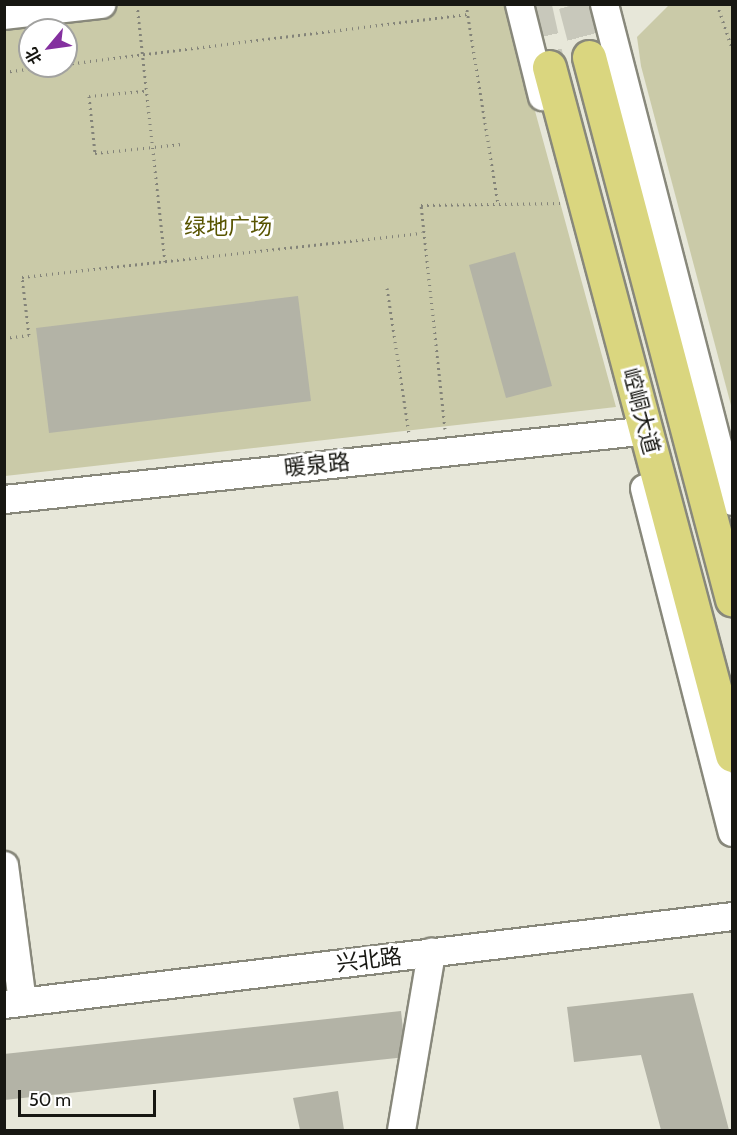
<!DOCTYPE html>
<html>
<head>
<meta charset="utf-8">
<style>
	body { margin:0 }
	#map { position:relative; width:737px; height:1135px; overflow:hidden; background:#e7e7d9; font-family:Cabin,"Noto Sans SC",sans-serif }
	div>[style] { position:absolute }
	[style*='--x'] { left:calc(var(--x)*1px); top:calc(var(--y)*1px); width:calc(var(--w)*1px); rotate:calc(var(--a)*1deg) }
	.green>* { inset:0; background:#cacaa8 }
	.building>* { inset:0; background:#b3b3a6 }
	.major-tunnel>* { height:33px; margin-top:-16.5px; transform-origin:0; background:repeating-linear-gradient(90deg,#c8c8bb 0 33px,transparent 0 49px) }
	.path>* { height:3px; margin-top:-1.5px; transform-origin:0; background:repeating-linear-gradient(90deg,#838379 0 1.5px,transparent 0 6px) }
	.roads { filter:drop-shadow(2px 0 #88887b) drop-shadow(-2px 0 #88887b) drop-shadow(0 2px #88887b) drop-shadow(0 -2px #88887b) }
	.minor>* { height:27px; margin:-13.5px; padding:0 13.5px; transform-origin:13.5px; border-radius:13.5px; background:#fff }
	.major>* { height:33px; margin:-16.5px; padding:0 16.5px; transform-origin:16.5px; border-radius:16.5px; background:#dad67f }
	span { translate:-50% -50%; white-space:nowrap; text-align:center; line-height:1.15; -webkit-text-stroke:6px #fff; paint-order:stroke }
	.park-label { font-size:22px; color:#585400 }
	.street-label { font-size:22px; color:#171712 }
	.frame { position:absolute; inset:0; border:6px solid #171712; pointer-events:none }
	.north { position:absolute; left:18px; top:18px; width:60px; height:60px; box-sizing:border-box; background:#fff; border:2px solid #a2a2a0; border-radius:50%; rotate:241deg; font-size:16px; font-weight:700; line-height:24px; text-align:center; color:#171712 }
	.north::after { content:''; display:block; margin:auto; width:21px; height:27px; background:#84309f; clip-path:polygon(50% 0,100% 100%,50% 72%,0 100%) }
	.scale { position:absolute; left:18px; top:1090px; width:138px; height:27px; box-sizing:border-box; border:3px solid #171712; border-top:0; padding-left:8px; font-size:18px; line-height:21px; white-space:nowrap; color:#171712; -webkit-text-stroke:4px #fff; paint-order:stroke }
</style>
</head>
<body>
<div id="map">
	<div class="green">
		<i style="clip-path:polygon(evenodd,5px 5px,506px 5px,616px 407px,5px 476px,5px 5px,30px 30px,66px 30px,66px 66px,30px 66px,30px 30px)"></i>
		<i style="clip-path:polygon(669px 5px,732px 5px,732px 409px,641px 66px,637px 37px)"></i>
	</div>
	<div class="building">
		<i style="clip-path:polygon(515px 252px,552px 386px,506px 398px,469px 265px)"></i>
		<i style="clip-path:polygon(298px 296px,311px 401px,49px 433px,36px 328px)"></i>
		<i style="clip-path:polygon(693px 993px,729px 1130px,661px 1130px,641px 1055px,574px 1062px,567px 1007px)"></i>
		<i style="clip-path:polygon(401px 1011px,406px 1057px,4px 1100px,4px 1054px)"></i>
		<i style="clip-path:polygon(338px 1091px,344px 1130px,300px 1130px,293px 1098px)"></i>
	</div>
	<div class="major-tunnel">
		<i style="--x:535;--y:4;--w:65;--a:77.5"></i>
		<i style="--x:575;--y:4;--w:55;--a:75.2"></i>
	</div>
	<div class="path">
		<i style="--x:137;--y:4;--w:259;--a:83.8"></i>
		<i style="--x:407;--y:4;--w:30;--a:0"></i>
		<i style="--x:466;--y:4;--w:203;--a:80.9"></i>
		<i style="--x:717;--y:4;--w:46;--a:71.2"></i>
		<i style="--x:66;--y:64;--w:405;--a:-7.1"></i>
		<i style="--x:4;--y:72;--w:45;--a:-7.6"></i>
		<i style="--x:144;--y:91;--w:55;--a:174.8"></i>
		<i style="--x:89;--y:96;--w:57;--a:84"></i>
		<i style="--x:95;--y:153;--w:88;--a:-5.8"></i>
		<i style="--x:4;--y:124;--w:23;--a:90"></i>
		<i style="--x:387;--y:288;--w:147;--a:81.4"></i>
		<i style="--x:4;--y:338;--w:25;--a:-7"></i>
		<i style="--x:29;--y:335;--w:58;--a:-96.9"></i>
		<i style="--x:22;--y:277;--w:402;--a:-6.3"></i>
		<i style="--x:445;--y:429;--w:225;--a:-96.1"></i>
		<i style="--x:421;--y:205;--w:140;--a:-0.8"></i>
	</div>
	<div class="roads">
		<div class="minor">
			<i style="--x:519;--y:4;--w:95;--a:76"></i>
			<i style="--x:604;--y:4;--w:513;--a:75.56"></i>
			<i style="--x:4;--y:15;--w:98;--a:-6.5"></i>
			<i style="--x:644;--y:488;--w:355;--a:75.7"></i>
			<i style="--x:4;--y:499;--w:630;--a:-6.11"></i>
			<i style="--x:4;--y:865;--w:137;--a:82.5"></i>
			<i style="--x:4;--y:1004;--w:733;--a:-6.89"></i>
			<i style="--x:401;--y:1130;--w:181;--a:-80.4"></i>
		</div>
		<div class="major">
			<i style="--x:589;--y:57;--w:561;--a:75.22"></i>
			<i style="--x:549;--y:67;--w:712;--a:75.1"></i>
		</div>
	</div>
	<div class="park-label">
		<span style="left:228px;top:227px">绿地广场</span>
	</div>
	<div class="street-label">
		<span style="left:641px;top:411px;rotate:75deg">崆峒大道</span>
		<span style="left:317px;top:465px;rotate:-6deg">暖泉路</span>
		<span style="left:369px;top:960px;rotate:-7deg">兴北路</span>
	</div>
	<div class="frame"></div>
	<div class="north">北</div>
	<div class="scale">50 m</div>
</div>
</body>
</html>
